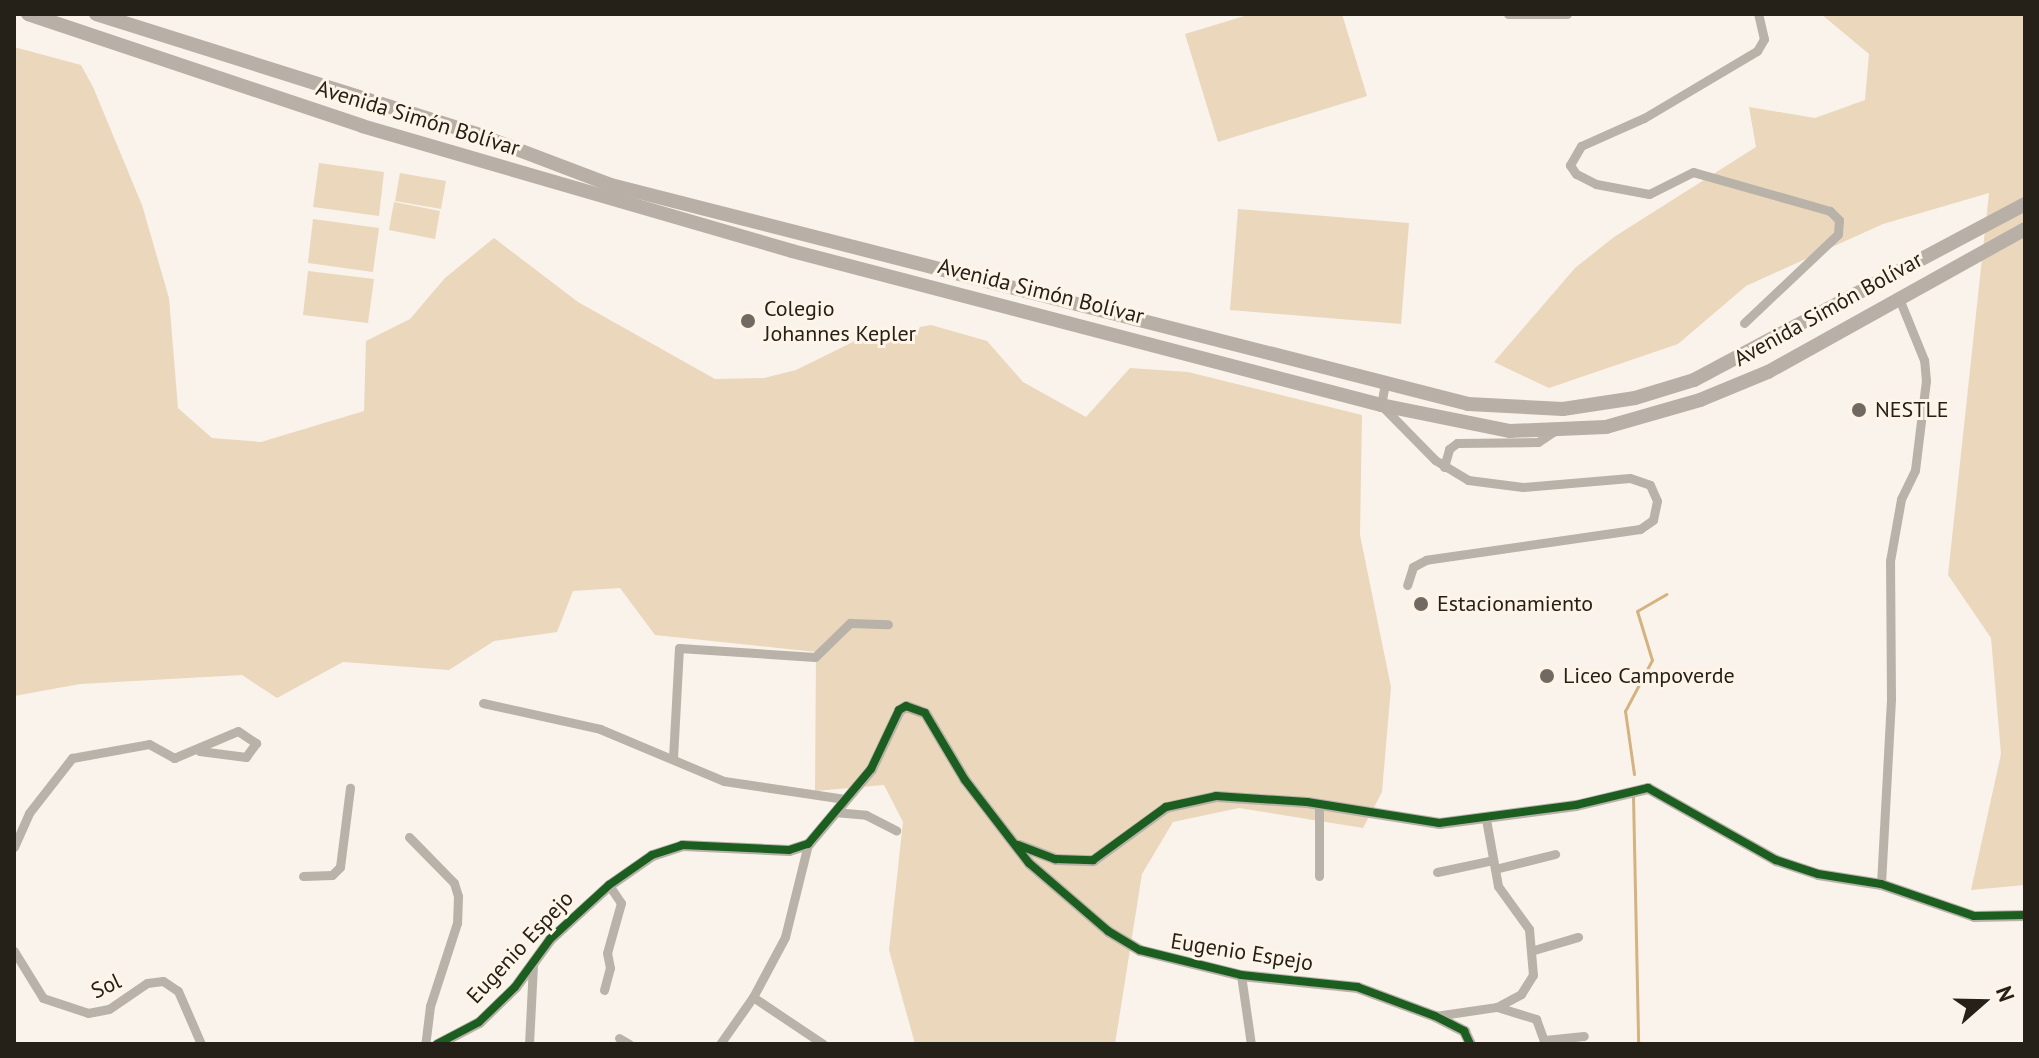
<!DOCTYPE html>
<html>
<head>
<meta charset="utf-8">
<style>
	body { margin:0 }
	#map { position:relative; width:2039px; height:1058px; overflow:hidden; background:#f9f3ec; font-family:"PT Sans",sans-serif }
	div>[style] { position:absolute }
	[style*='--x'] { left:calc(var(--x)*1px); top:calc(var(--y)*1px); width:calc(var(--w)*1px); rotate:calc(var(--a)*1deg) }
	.green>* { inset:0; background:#ebd7bc }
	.stream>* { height:3px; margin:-1.5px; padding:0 1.5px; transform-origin:1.5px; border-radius:1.5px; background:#d5b380 }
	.minor>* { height:9px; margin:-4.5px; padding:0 4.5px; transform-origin:4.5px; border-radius:4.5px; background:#b8b2a9 }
	.tertiary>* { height:11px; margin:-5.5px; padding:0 5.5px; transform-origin:5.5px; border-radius:5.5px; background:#b8b2a9 }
	.trunk>* { height:14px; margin:-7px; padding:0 7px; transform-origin:7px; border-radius:7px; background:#b8b0a7 }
	.cycleway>* { height:8px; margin:-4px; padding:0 4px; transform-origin:4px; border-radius:4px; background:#1b5e20 }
	.dots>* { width:22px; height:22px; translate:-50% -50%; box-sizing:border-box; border:4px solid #fef4e7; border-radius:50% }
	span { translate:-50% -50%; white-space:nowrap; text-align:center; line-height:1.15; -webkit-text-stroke:6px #fef4e7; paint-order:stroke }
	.street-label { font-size:22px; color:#262118 }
	.poi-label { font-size:22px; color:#262118 }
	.left { translate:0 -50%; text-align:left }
	.frame { position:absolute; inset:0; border:16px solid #262118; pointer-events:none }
	.north { position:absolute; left:1943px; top:962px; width:80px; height:80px; -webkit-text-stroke:6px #fef4e7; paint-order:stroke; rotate:70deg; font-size:22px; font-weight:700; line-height:32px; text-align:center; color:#262118 }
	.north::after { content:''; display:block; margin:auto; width:28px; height:36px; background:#262118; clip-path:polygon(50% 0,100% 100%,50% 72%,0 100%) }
</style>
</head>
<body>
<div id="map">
	<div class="green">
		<i style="clip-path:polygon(1251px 14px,1342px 14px,1367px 96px,1218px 142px,1185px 34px)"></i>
		<i style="clip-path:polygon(1821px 14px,2025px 14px,2025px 885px,1971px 890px,2001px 754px,1991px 638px,1948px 575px,1989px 193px,1883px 224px,1746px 286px,1678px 344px,1549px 388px,1494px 362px,1575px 268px,1614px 237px,1756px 147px,1749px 107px,1815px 118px,1865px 100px,1869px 54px)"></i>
		<i style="clip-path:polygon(14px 47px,81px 65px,93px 87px,142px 205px,169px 298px,178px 408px,212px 438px,261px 442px,364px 411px,366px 341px,410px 319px,445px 278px,494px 238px,578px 302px,715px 379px,764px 378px,796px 370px,863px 337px,931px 325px,987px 341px,1023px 382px,1086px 417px,1130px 368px,1188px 372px,1362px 415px,1360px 535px,1391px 687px,1382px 792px,1363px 828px,1239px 808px,1173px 822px,1142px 874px,1115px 1044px,915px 1044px,889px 950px,903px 822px,884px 785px,815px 791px,816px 652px,655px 635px,620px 588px,573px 591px,557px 632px,494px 641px,449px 670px,343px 662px,277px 698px,242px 675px,80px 684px,14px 696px)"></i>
		<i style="clip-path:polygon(319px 163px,384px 172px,379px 216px,313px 207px)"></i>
		<i style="clip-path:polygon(400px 173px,446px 181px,441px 209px,395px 201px)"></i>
		<i style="clip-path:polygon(394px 202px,440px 211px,435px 239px,389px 230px)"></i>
		<i style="clip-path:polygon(1238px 209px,1409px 223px,1401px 324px,1230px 310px)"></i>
		<i style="clip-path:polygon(313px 219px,379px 228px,373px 272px,308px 263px)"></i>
		<i style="clip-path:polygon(308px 271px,374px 279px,368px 323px,303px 315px)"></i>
	</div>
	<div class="stream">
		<i style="--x:1634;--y:774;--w:64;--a:-98.1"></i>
		<i style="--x:1625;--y:711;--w:58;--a:-62.1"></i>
		<i style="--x:1652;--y:660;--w:51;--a:-107"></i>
		<i style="--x:1637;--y:611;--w:34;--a:-30"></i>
		<i style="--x:1633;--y:796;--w:248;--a:88.8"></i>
	</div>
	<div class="minor">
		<i style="--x:1508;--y:14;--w:59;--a:0"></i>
		<i style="--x:1744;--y:323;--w:129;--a:-43.4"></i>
		<i style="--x:1838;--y:234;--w:14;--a:-86"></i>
		<i style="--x:1839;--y:220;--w:13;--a:-135"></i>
		<i style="--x:1830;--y:211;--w:142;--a:-164.1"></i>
		<i style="--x:1693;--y:172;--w:49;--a:153.4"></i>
		<i style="--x:1649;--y:194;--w:54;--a:-169.3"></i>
		<i style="--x:1596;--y:184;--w:22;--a:-153"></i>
		<i style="--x:1576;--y:174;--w:11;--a:-124"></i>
		<i style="--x:1570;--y:165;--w:22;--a:-60"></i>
		<i style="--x:1581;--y:146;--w:69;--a:-24"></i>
		<i style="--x:1644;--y:118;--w:131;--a:-30.7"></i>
		<i style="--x:1757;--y:51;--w:14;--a:-60"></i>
		<i style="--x:1764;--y:39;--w:26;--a:-103"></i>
		<i style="--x:1385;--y:383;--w:22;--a:100"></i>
		<i style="--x:1381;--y:405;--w:77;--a:45.5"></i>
		<i style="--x:1435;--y:460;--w:39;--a:31"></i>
		<i style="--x:1468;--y:480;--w:55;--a:7.3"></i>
		<i style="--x:1523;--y:487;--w:107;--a:-4.8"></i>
		<i style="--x:1630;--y:478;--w:21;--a:19"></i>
		<i style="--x:1650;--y:485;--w:17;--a:66"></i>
		<i style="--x:1657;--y:501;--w:19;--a:102"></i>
		<i style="--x:1653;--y:520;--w:16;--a:145"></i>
		<i style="--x:1640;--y:529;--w:216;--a:171.8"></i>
		<i style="--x:1426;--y:560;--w:15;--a:152"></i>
		<i style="--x:1413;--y:567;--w:19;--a:108"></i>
		<i style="--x:1444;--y:467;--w:19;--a:-74"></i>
		<i style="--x:1449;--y:449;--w:10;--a:-37"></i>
		<i style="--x:1457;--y:443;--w:81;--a:-0.7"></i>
		<i style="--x:1538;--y:442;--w:18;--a:-34"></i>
		<i style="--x:483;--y:703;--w:120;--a:12.5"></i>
		<i style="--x:600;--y:729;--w:134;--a:22.8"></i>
		<i style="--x:724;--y:781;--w:122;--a:8.5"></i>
		<i style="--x:673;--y:758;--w:110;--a:-86.9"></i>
		<i style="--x:679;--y:648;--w:136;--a:3.8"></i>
		<i style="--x:815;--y:657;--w:49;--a:-44.2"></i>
		<i style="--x:850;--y:623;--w:38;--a:2"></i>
		<i style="--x:834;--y:812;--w:32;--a:5"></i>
		<i style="--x:866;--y:815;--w:34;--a:27"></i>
		<i style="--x:409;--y:837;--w:64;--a:45.6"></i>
		<i style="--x:454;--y:883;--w:14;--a:73"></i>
		<i style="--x:458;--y:896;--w:27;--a:92"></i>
		<i style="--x:457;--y:923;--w:87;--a:108"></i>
		<i style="--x:430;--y:1006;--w:38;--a:97"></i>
		<i style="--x:14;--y:847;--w:37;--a:-66"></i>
		<i style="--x:29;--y:813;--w:70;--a:-52"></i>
		<i style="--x:72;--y:758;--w:78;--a:-10.3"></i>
		<i style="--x:149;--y:744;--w:29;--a:29"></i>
		<i style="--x:174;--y:758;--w:69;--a:-22.9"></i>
		<i style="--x:238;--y:731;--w:22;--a:34"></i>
		<i style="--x:256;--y:743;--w:17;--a:126"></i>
		<i style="--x:246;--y:757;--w:47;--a:-172.7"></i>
		<i style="--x:1495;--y:869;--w:62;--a:-14"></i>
		<i style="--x:1437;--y:872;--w:57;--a:-12.1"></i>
		<i style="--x:303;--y:876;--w:29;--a:-2"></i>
		<i style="--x:332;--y:875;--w:11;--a:-45"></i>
		<i style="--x:340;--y:867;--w:80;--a:-82.8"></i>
		<i style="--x:1319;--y:876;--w:73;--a:-90"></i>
		<i style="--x:1881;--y:884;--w:185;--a:-86.9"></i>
		<i style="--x:1891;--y:699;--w:138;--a:-90.4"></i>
		<i style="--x:1890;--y:561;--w:63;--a:-79.9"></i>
		<i style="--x:1901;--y:499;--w:32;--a:-64"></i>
		<i style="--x:1915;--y:470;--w:90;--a:-83"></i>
		<i style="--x:1926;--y:381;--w:21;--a:-95"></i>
		<i style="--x:1924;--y:360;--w:69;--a:-112.1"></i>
		<i style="--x:1534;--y:950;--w:46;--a:-16.5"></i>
		<i style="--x:14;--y:951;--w:55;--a:58.3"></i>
		<i style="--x:43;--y:998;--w:47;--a:18.4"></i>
		<i style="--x:88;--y:1013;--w:21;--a:-11"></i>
		<i style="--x:109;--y:1009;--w:46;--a:-34.4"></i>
		<i style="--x:147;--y:983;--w:16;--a:-7"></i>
		<i style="--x:163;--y:981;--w:18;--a:34"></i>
		<i style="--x:178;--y:991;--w:58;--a:66.5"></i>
		<i style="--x:1241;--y:975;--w:70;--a:81.8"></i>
		<i style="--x:604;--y:990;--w:23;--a:-75"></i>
		<i style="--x:610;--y:968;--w:15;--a:-101"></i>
		<i style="--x:607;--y:953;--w:52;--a:-74.4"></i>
		<i style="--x:621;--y:903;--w:22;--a:-124"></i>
		<i style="--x:753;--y:997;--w:84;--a:33.9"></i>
		<i style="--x:1497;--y:1007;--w:41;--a:17.1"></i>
		<i style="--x:1536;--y:1019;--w:27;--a:70"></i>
		<i style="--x:1435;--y:1016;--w:63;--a:-8.3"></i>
		<i style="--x:1497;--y:1007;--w:27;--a:-28"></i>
		<i style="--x:1521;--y:994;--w:22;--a:-58"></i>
		<i style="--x:1533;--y:975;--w:46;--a:-95"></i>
		<i style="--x:1529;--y:929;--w:53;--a:-125.8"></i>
		<i style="--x:1498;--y:886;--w:68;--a:-100.2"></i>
		<i style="--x:619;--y:1038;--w:12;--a:31"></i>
		<i style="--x:1545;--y:1040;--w:39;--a:-6"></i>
		<i style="--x:529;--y:1044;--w:80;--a:-87.1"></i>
		<i style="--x:720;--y:1044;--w:57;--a:-54.9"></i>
		<i style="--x:753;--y:997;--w:68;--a:-61.9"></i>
		<i style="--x:785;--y:937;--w:96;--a:-76.1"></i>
	</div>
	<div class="tertiary">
		<i style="--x:1019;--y:845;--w:39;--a:21"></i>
		<i style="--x:1055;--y:859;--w:38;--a:2"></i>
		<i style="--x:1093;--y:860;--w:90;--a:-36"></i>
		<i style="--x:1166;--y:807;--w:51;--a:-12.4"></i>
		<i style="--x:1216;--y:796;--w:91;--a:3.8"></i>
		<i style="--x:1307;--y:802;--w:134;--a:9"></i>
		<i style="--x:1439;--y:823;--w:138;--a:-7.5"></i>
		<i style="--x:1576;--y:805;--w:74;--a:-13.3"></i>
		<i style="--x:1648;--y:788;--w:147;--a:29.4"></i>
		<i style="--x:1776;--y:860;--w:44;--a:18.4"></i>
		<i style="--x:1818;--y:874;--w:64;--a:9"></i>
		<i style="--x:1881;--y:884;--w:98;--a:19"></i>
		<i style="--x:1974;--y:916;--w:51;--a:-1.1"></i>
		<i style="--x:437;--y:1044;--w:47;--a:-27.6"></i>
		<i style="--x:479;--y:1022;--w:50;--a:-44.2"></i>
		<i style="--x:515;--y:987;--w:59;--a:-53.9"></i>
		<i style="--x:550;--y:939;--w:80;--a:-42.5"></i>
		<i style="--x:609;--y:885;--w:52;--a:-34.9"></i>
		<i style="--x:652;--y:855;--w:32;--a:-18"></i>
		<i style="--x:682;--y:845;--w:107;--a:2.7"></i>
		<i style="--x:789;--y:850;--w:20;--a:-18"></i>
		<i style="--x:808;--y:844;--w:98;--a:-50"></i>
		<i style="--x:871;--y:769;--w:65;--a:-64.6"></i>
		<i style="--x:899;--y:710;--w:8;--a:-30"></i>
		<i style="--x:906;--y:706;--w:20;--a:20"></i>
		<i style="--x:925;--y:713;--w:78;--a:59.2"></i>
		<i style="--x:965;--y:780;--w:105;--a:52.4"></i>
		<i style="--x:1029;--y:863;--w:104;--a:40.7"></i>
		<i style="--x:1108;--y:931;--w:37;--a:31"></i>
		<i style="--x:1140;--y:950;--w:104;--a:13.9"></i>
		<i style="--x:1241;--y:975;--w:117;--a:5.9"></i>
		<i style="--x:1357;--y:987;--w:83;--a:20.4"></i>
		<i style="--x:1435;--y:1016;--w:33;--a:27"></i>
		<i style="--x:1464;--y:1031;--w:14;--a:65"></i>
	</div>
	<div class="trunk">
		<i style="--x:28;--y:14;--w:352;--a:18.5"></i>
		<i style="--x:362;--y:126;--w:448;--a:16.2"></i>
		<i style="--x:792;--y:251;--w:609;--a:14.65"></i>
		<i style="--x:1381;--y:405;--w:132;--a:11.4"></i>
		<i style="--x:1510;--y:431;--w:96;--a:-2.4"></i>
		<i style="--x:1606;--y:427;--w:98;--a:-16"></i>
		<i style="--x:1700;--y:400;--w:74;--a:-22.4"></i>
		<i style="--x:1768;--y:372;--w:294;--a:-29.1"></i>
		<i style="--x:96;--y:14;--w:405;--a:17.5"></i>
		<i style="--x:482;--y:136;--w:138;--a:20.8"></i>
		<i style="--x:611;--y:185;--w:885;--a:14.33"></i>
		<i style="--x:1468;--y:404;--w:95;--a:3"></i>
		<i style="--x:1563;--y:409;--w:73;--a:-8.7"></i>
		<i style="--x:1635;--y:398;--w:62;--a:-17"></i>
		<i style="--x:1694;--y:380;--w:375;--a:-28"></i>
	</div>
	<div class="cycleway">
		<i style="--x:1018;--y:845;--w:40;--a:21"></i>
		<i style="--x:1055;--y:859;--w:38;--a:2"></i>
		<i style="--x:1093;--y:860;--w:90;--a:-36"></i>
		<i style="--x:1166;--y:807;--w:51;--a:-12.4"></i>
		<i style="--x:1216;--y:796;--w:91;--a:3.8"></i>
		<i style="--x:1307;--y:802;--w:134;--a:9"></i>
		<i style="--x:1439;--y:823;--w:138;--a:-7.5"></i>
		<i style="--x:1576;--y:805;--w:74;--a:-13.3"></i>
		<i style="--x:1648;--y:788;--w:147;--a:29.4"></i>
		<i style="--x:1776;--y:860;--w:44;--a:18.4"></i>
		<i style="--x:1818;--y:874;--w:64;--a:9"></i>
		<i style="--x:1881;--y:884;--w:98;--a:19"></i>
		<i style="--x:1974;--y:916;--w:51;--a:-1.1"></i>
		<i style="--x:437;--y:1044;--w:47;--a:-27.6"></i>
		<i style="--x:479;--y:1022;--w:50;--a:-44.2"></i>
		<i style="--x:515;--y:987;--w:59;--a:-53.9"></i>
		<i style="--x:550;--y:939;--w:80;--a:-42.5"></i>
		<i style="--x:609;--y:885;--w:52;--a:-34.9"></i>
		<i style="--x:652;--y:855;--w:32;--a:-18"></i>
		<i style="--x:682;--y:845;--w:107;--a:2.7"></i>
		<i style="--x:789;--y:850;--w:20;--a:-18"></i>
		<i style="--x:808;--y:844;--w:98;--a:-50"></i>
		<i style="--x:871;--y:769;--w:65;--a:-64.6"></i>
		<i style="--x:899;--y:710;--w:8;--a:-30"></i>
		<i style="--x:906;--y:706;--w:20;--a:20"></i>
		<i style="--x:925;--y:713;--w:78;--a:59.2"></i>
		<i style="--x:965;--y:780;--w:105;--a:52.4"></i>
		<i style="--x:1029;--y:863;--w:104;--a:40.7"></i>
		<i style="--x:1108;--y:931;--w:37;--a:31"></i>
		<i style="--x:1140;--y:950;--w:104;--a:13.9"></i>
		<i style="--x:1241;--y:975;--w:117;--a:5.9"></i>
		<i style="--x:1357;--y:987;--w:83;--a:20.4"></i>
		<i style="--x:1435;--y:1016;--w:33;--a:27"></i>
		<i style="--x:1464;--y:1031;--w:14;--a:65"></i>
	</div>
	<div class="dots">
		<i style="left:748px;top:321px;background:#706a62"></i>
		<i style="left:1859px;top:410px;background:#706a62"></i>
		<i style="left:1421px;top:604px;background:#706a62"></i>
		<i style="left:1547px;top:676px;background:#706a62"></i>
	</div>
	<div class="street-label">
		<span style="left:418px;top:118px;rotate:17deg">Avenida Simón Bolívar</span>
		<span style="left:1041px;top:291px;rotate:14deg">Avenida Simón Bolívar</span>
		<span style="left:1828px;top:309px;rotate:-29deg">Avenida Simón Bolívar</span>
		<span style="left:520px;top:947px;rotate:-47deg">Eugenio Espejo</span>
		<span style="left:1242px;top:952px;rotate:9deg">Eugenio Espejo</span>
		<span style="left:106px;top:986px;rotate:-25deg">Sol</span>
	</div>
	<div class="poi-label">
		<span class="left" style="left:764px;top:321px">Colegio<br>Johannes Kepler</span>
		<span class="left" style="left:1875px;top:410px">NESTLE</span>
		<span class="left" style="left:1437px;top:604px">Estacionamiento</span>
		<span class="left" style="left:1563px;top:676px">Liceo Campoverde</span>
	</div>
	<div class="frame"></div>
	<div class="north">N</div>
</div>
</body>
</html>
